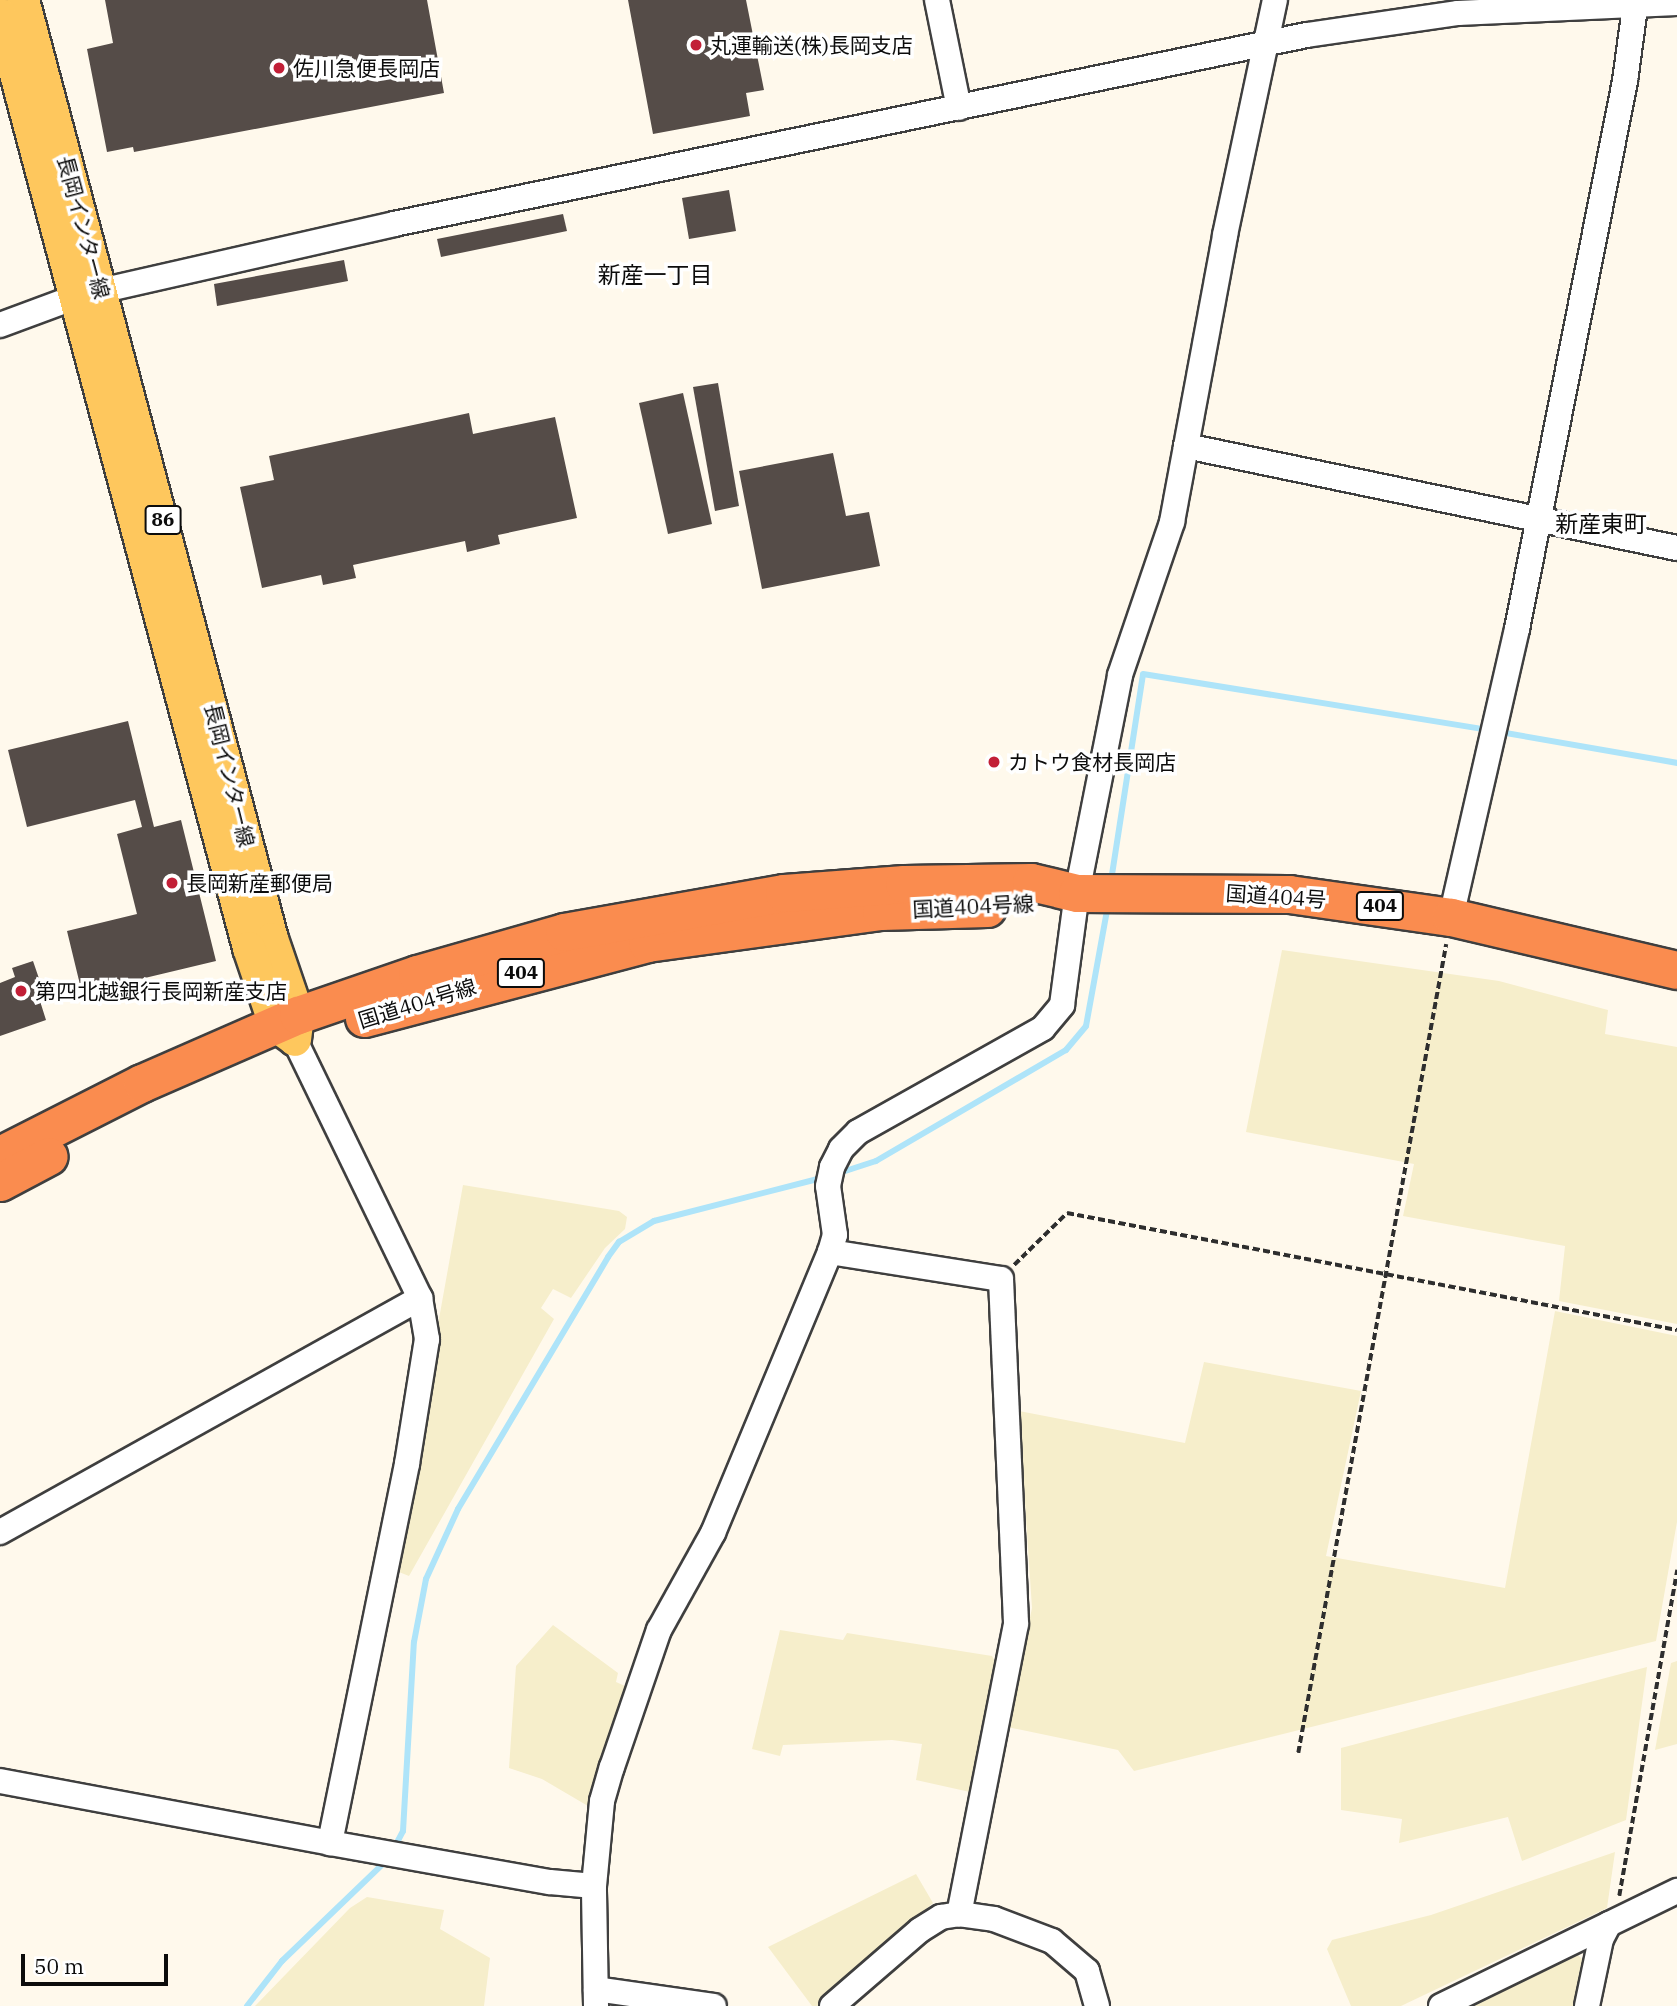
<!DOCTYPE html>
<html>
<head>
<meta charset="utf-8">
<style>
	body { margin:0 }
	#map { position:relative; width:1677px; height:2006px; overflow:hidden; background:#fff9ec; font-family:"IBM Plex Serif","Noto Sans JP",serif }
	div>[style] { position:absolute }
	[style*='--x'] { left:calc(var(--x)*1px); top:calc(var(--y)*1px); width:calc(var(--w)*1px); rotate:calc(var(--a)*1deg) }
	.farmland>* { inset:0; background:#f6eecb }
	.stream>* { height:6px; margin:-3px; padding:0 3px; transform-origin:3px; border-radius:3px; background:#aee4f9 }
	.building>* { inset:0; background:#554c48 }
	.path>* { height:3.5px; margin-top:-1.75px; transform-origin:0; background:repeating-linear-gradient(90deg,#2e2e2e 0 7px,transparent 0 10.5px) }
	.roads { filter:drop-shadow(2px 0 #3f3f3f) drop-shadow(-2px 0 #3f3f3f) drop-shadow(0 2px #3f3f3f) drop-shadow(0 -2px #3f3f3f) }
	.minor>* { height:24px; margin:-12px; padding:0 12px; transform-origin:12px; border-radius:12px; background:#fff }
	.major>* { height:32px; margin:-16px; padding:0 16px; transform-origin:16px; border-radius:16px; background:#fec75d }
	.highway>* { height:37px; margin:-18.5px; padding:0 18.5px; transform-origin:18.5px; border-radius:18.5px; background:#fa8c4f }
	.dots>* { width:19px; height:19px; translate:-50% -50%; box-sizing:border-box; border:4px solid #fff; border-radius:50% }
	span { translate:-50% -50%; white-space:nowrap; text-align:center; line-height:1.15; -webkit-text-stroke:7px #fff; paint-order:stroke }
	.shield-label span { padding:2px 5px; background:#fff; border:2px solid; border-radius:5px; -webkit-text-stroke-width:0 }
	.shield-label { font-size:19px; color:#0c0c0c; font-weight:700 }
	.poi-label { font-size:21px; color:#0c0c0c }
	.left { translate:0 -50%; text-align:left }
	.street-label { font-size:21px; color:#0c0c0c }
	.neighbourhood-label { font-size:23px; color:#0c0c0c }
	.scale { position:absolute; left:21px; top:1954px; width:147px; height:32px; box-sizing:border-box; border:4px solid #0c0c0c; border-top:0; padding-left:9px; font-size:21px; line-height:24px; white-space:nowrap; color:#0c0c0c; -webkit-text-stroke:5px #fff; paint-order:stroke }
</style>
</head>
<body>
<div id="map">
	<div class="farmland">
		<i style="clip-path:polygon(1282px 950px,1499px 981px,1608px 1010px,1605px 1034px,1677px 1047px,1677px 1324px,1559px 1301px,1565px 1246px,1403px 1216px,1414px 1164px,1246px 1132px)"></i>
		<i style="clip-path:polygon(463px 1185px,619px 1211px,627px 1217px,625px 1229px,605px 1248px,571px 1298px,553px 1289px,541px 1308px,554px 1319px,409px 1576px,394px 1570px)"></i>
		<i style="clip-path:polygon(1555px 1311px,1677px 1336px,1677px 1522px,1656px 1641px,1134px 1771px,1118px 1750px,1007px 1727px,1032px 1608px,1019px 1411px,1185px 1443px,1204px 1362px,1361px 1391px,1326px 1556px,1505px 1588px)"></i>
		<i style="clip-path:polygon(553px 1625px,618px 1673px,616px 1682px,625px 1686px,588px 1806px,542px 1779px,509px 1768px,516px 1666px)"></i>
		<i style="clip-path:polygon(780px 1630px,843px 1640px,847px 1633px,992px 1656px,997px 1665px,970px 1792px,916px 1780px,922px 1744px,892px 1740px,783px 1745px,780px 1756px,752px 1749px)"></i>
		<i style="clip-path:polygon(1677px 1661px,1677px 1744px,1655px 1750px,1671px 1663px)"></i>
		<i style="clip-path:polygon(1647px 1667px,1626px 1820px,1522px 1861px,1508px 1817px,1399px 1843px,1402px 1819px,1341px 1810px,1341px 1748px)"></i>
		<i style="clip-path:polygon(1615px 1852px,1607px 1908px,1401px 2006px,1351px 2006px,1327px 1949px,1332px 1940px,1431px 1915px)"></i>
		<i style="clip-path:polygon(916px 1874px,933px 1903px,818px 2006px,812px 2006px,768px 1947px)"></i>
		<i style="clip-path:polygon(367px 1897px,444px 1910px,440px 1929px,490px 1958px,484px 2006px,255px 2006px,350px 1908px)"></i>
		<i style="clip-path:polygon(1578px 1955px,1587px 1964px,1579px 2006px,1473px 2006px)"></i>
	</div>
	<div class="stream">
		<i style="--x:1500;--y:732;--w:180;--a:9.9"></i>
		<i style="--x:1111;--y:881;--w:209;--a:-81.2"></i>
		<i style="--x:1143;--y:674;--w:351;--a:9.2"></i>
		<i style="--x:836;--y:1174;--w:42;--a:-18"></i>
		<i style="--x:876;--y:1161;--w:220;--a:-30.3"></i>
		<i style="--x:1066;--y:1050;--w:31;--a:-50"></i>
		<i style="--x:1086;--y:1026;--w:123;--a:-79.7"></i>
		<i style="--x:393;--y:1850;--w:21;--a:-62"></i>
		<i style="--x:403;--y:1831;--w:189;--a:-86.7"></i>
		<i style="--x:414;--y:1642;--w:64;--a:-79.2"></i>
		<i style="--x:426;--y:1579;--w:77;--a:-65.4"></i>
		<i style="--x:458;--y:1509;--w:293;--a:-59.2"></i>
		<i style="--x:608;--y:1257;--w:19;--a:-54"></i>
		<i style="--x:619;--y:1242;--w:41;--a:-31"></i>
		<i style="--x:654;--y:1221;--w:173;--a:-14.4"></i>
		<i style="--x:247;--y:2006;--w:57;--a:-52.1"></i>
		<i style="--x:282;--y:1961;--w:147;--a:-43.9"></i>
	</div>
	<div class="building">
		<i style="clip-path:polygon(105px 0,427px 0,444px 93px,134px 152px,133px 147px,107px 152px,87px 49px,113px 43px)"></i>
		<i style="clip-path:polygon(628px 0,746px 0,764px 90px,746px 93px,750px 116px,653px 134px)"></i>
		<i style="clip-path:polygon(729px 190px,736px 231px,689px 239px,682px 198px)"></i>
		<i style="clip-path:polygon(563px 214px,567px 231px,441px 257px,437px 239px)"></i>
		<i style="clip-path:polygon(344px 260px,348px 281px,217px 306px,214px 284px)"></i>
		<i style="clip-path:polygon(718px 383px,739px 506px,715px 511px,693px 387px)"></i>
		<i style="clip-path:polygon(683px 393px,712px 524px,668px 534px,639px 403px)"></i>
		<i style="clip-path:polygon(469px 413px,473px 434px,555px 417px,577px 518px,498px 535px,500px 544px,467px 552px,465px 541px,353px 565px,356px 578px,323px 585px,321px 575px,262px 588px,240px 487px,274px 480px,269px 456px)"></i>
		<i style="clip-path:polygon(833px 453px,846px 516px,869px 512px,880px 566px,762px 589px,739px 471px)"></i>
		<i style="clip-path:polygon(128px 721px,154px 827px,181px 820px,216px 961px,82px 993px,67px 931px,137px 914px,117px 834px,142px 827px,135px 800px,27px 827px,8px 750px)"></i>
		<i style="clip-path:polygon(33px 961px,46px 999px,40px 1001px,46px 1020px,0 1036px,0 983px,15px 977px,12px 968px)"></i>
	</div>
	<div class="path">
		<i style="--x:1014;--y:1265;--w:74;--a:-44.5"></i>
		<i style="--x:1067;--y:1213;--w:621;--a:10.86"></i>
		<i style="--x:1298;--y:1753;--w:822;--a:-79.63"></i>
		<i style="--x:1619;--y:1896;--w:331;--a:-79.9"></i>
	</div>
	<div class="roads">
		<div class="minor">
			<i style="--x:937;--y:0;--w:110;--a:78.5"></i>
			<i style="--x:0;--y:325;--w:83;--a:-20.4"></i>
			<i style="--x:78;--y:296;--w:324;--a:-12.8"></i>
			<i style="--x:394;--y:224;--w:932;--a:-11.7"></i>
			<i style="--x:1307;--y:35;--w:153;--a:-8.3"></i>
			<i style="--x:1458;--y:13;--w:219;--a:-2.6"></i>
			<i style="--x:1186;--y:446;--w:501;--a:11.74"></i>
			<i style="--x:1451;--y:917;--w:295;--a:-77.1"></i>
			<i style="--x:1517;--y:629;--w:559;--a:-78.85"></i>
			<i style="--x:1625;--y:81;--w:82;--a:-82.3"></i>
			<i style="--x:830;--y:1252;--w:173;--a:9"></i>
			<i style="--x:1001;--y:1279;--w:345;--a:87.5"></i>
			<i style="--x:1016;--y:1624;--w:296;--a:101.1"></i>
			<i style="--x:420;--y:1298;--w:42;--a:80.3"></i>
			<i style="--x:427;--y:1339;--w:127;--a:99.1"></i>
			<i style="--x:407;--y:1464;--w:387;--a:101.5"></i>
			<i style="--x:330;--y:1843;--w:223;--a:10.1"></i>
			<i style="--x:550;--y:1882;--w:44;--a:5.2"></i>
			<i style="--x:0;--y:1532;--w:481;--a:-29.1"></i>
			<i style="--x:420;--y:1298;--w:287;--a:-115.9"></i>
			<i style="--x:0;--y:1781;--w:336;--a:10.6"></i>
			<i style="--x:596;--y:1989;--w:119;--a:8.2"></i>
			<i style="--x:596;--y:2006;--w:120;--a:-91"></i>
			<i style="--x:594;--y:1886;--w:85;--a:-84.6"></i>
			<i style="--x:602;--y:1801;--w:35;--a:-74"></i>
			<i style="--x:612;--y:1767;--w:145;--a:-71.1"></i>
			<i style="--x:659;--y:1630;--w:111;--a:-60.9"></i>
			<i style="--x:713;--y:1533;--w:304;--a:-67.4"></i>
			<i style="--x:830;--y:1252;--w:18;--a:-74"></i>
			<i style="--x:835;--y:1235;--w:49;--a:-98.1"></i>
			<i style="--x:828;--y:1186;--w:19;--a:-78"></i>
			<i style="--x:832;--y:1167;--w:20;--a:-63"></i>
			<i style="--x:841;--y:1149;--w:24;--a:-45"></i>
			<i style="--x:858;--y:1132;--w:212;--a:-29.3"></i>
			<i style="--x:1043;--y:1028;--w:30;--a:-50"></i>
			<i style="--x:1062;--y:1005;--w:113;--a:-82.4"></i>
			<i style="--x:1077;--y:893;--w:222;--a:-78.8"></i>
			<i style="--x:1120;--y:675;--w:162;--a:-71.2"></i>
			<i style="--x:1172;--y:522;--w:292;--a:-79.5"></i>
			<i style="--x:1225;--y:235;--w:240;--a:-78"></i>
			<i style="--x:832;--y:2006;--w:116;--a:-40.8"></i>
			<i style="--x:920;--y:1930;--w:25;--a:-32"></i>
			<i style="--x:941;--y:1917;--w:18;--a:-9"></i>
			<i style="--x:959;--y:1914;--w:35;--a:8"></i>
			<i style="--x:994;--y:1919;--w:62;--a:20.8"></i>
			<i style="--x:1052;--y:1941;--w:46;--a:40.6"></i>
			<i style="--x:1087;--y:1971;--w:36;--a:74"></i>
			<i style="--x:1441;--y:2006;--w:263;--a:-26"></i>
			<i style="--x:1587;--y:2006;--w:68;--a:-78.2"></i>
			<i style="--x:1601;--y:1939;--w:17;--a:-62"></i>
		</div>
		<div class="major">
			<i style="--x:23;--y:0;--w:971;--a:75.15"></i>
			<i style="--x:272;--y:939;--w:80;--a:71.1"></i>
			<i style="--x:298;--y:1015;--w:25;--a:97"></i>
			<i style="--x:0;--y:14;--w:967;--a:75.07"></i>
			<i style="--x:249;--y:948;--w:81;--a:71.3"></i>
			<i style="--x:275;--y:1025;--w:24;--a:36"></i>
		</div>
		<div class="highway">
			<i style="--x:364;--y:1018;--w:293;--a:-14.8"></i>
			<i style="--x:647;--y:943;--w:236;--a:-7.8"></i>
			<i style="--x:881;--y:911;--w:106;--a:-1.6"></i>
			<i style="--x:0;--y:1155;--w:159;--a:-26.9"></i>
			<i style="--x:142;--y:1083;--w:170;--a:-23.6"></i>
			<i style="--x:298;--y:1015;--w:126;--a:-19"></i>
			<i style="--x:417;--y:974;--w:153;--a:-15.9"></i>
			<i style="--x:564;--y:932;--w:223;--a:-10.1"></i>
			<i style="--x:784;--y:893;--w:120;--a:-4.3"></i>
			<i style="--x:904;--y:884;--w:127;--a:-0.9"></i>
			<i style="--x:1031;--y:882;--w:47;--a:13.4"></i>
			<i style="--x:1077;--y:893;--w:212;--a:0.3"></i>
			<i style="--x:1289;--y:894;--w:164;--a:8.1"></i>
			<i style="--x:1451;--y:917;--w:232;--a:13.2"></i>
			<i style="--x:0;--y:1182;--w:55;--a:-28"></i>
		</div>
	</div>
	<div class="dots">
		<i style="left:696px;top:45px;background:#c21f37"></i>
		<i style="left:279px;top:68px;background:#c21f37"></i>
		<i style="left:994px;top:762px;background:#c21f37"></i>
		<i style="left:172px;top:883px;background:#c21f37"></i>
		<i style="left:21px;top:991px;background:#c21f37"></i>
	</div>
	<div class="shield-label">
		<span style="left:163px;top:520px">86</span>
		<span style="left:1380px;top:906px">404</span>
		<span style="left:521px;top:973px">404</span>
	</div>
	<div class="poi-label">
		<span class="left" style="left:710px;top:45px">丸運輸送(株)長岡支店</span>
		<span class="left" style="left:293px;top:68px">佐川急便長岡店</span>
		<span class="left" style="left:1008px;top:762px">カトウ食材長岡店</span>
		<span class="left" style="left:186px;top:883px">長岡新産郵便局</span>
		<span class="left" style="left:35px;top:991px">第四北越銀行長岡新産支店</span>
	</div>
	<div class="street-label">
		<span style="left:84px;top:227px;rotate:75deg">長岡インター線</span>
		<span style="left:230px;top:775px;rotate:76deg">長岡インター線</span>
		<span style="left:1276px;top:896px;rotate:4deg">国道404号</span>
		<span style="left:973px;top:906px;rotate:-3deg">国道404号線</span>
		<span style="left:417px;top:1003px;rotate:-17deg">国道404号線</span>
	</div>
	<div class="neighbourhood-label">
		<span style="left:655px;top:274px">新産一丁目</span>
		<span style="left:1601px;top:523px">新産東町</span>
	</div>
	<div class="scale">50 m</div>
</div>
</body>
</html>
